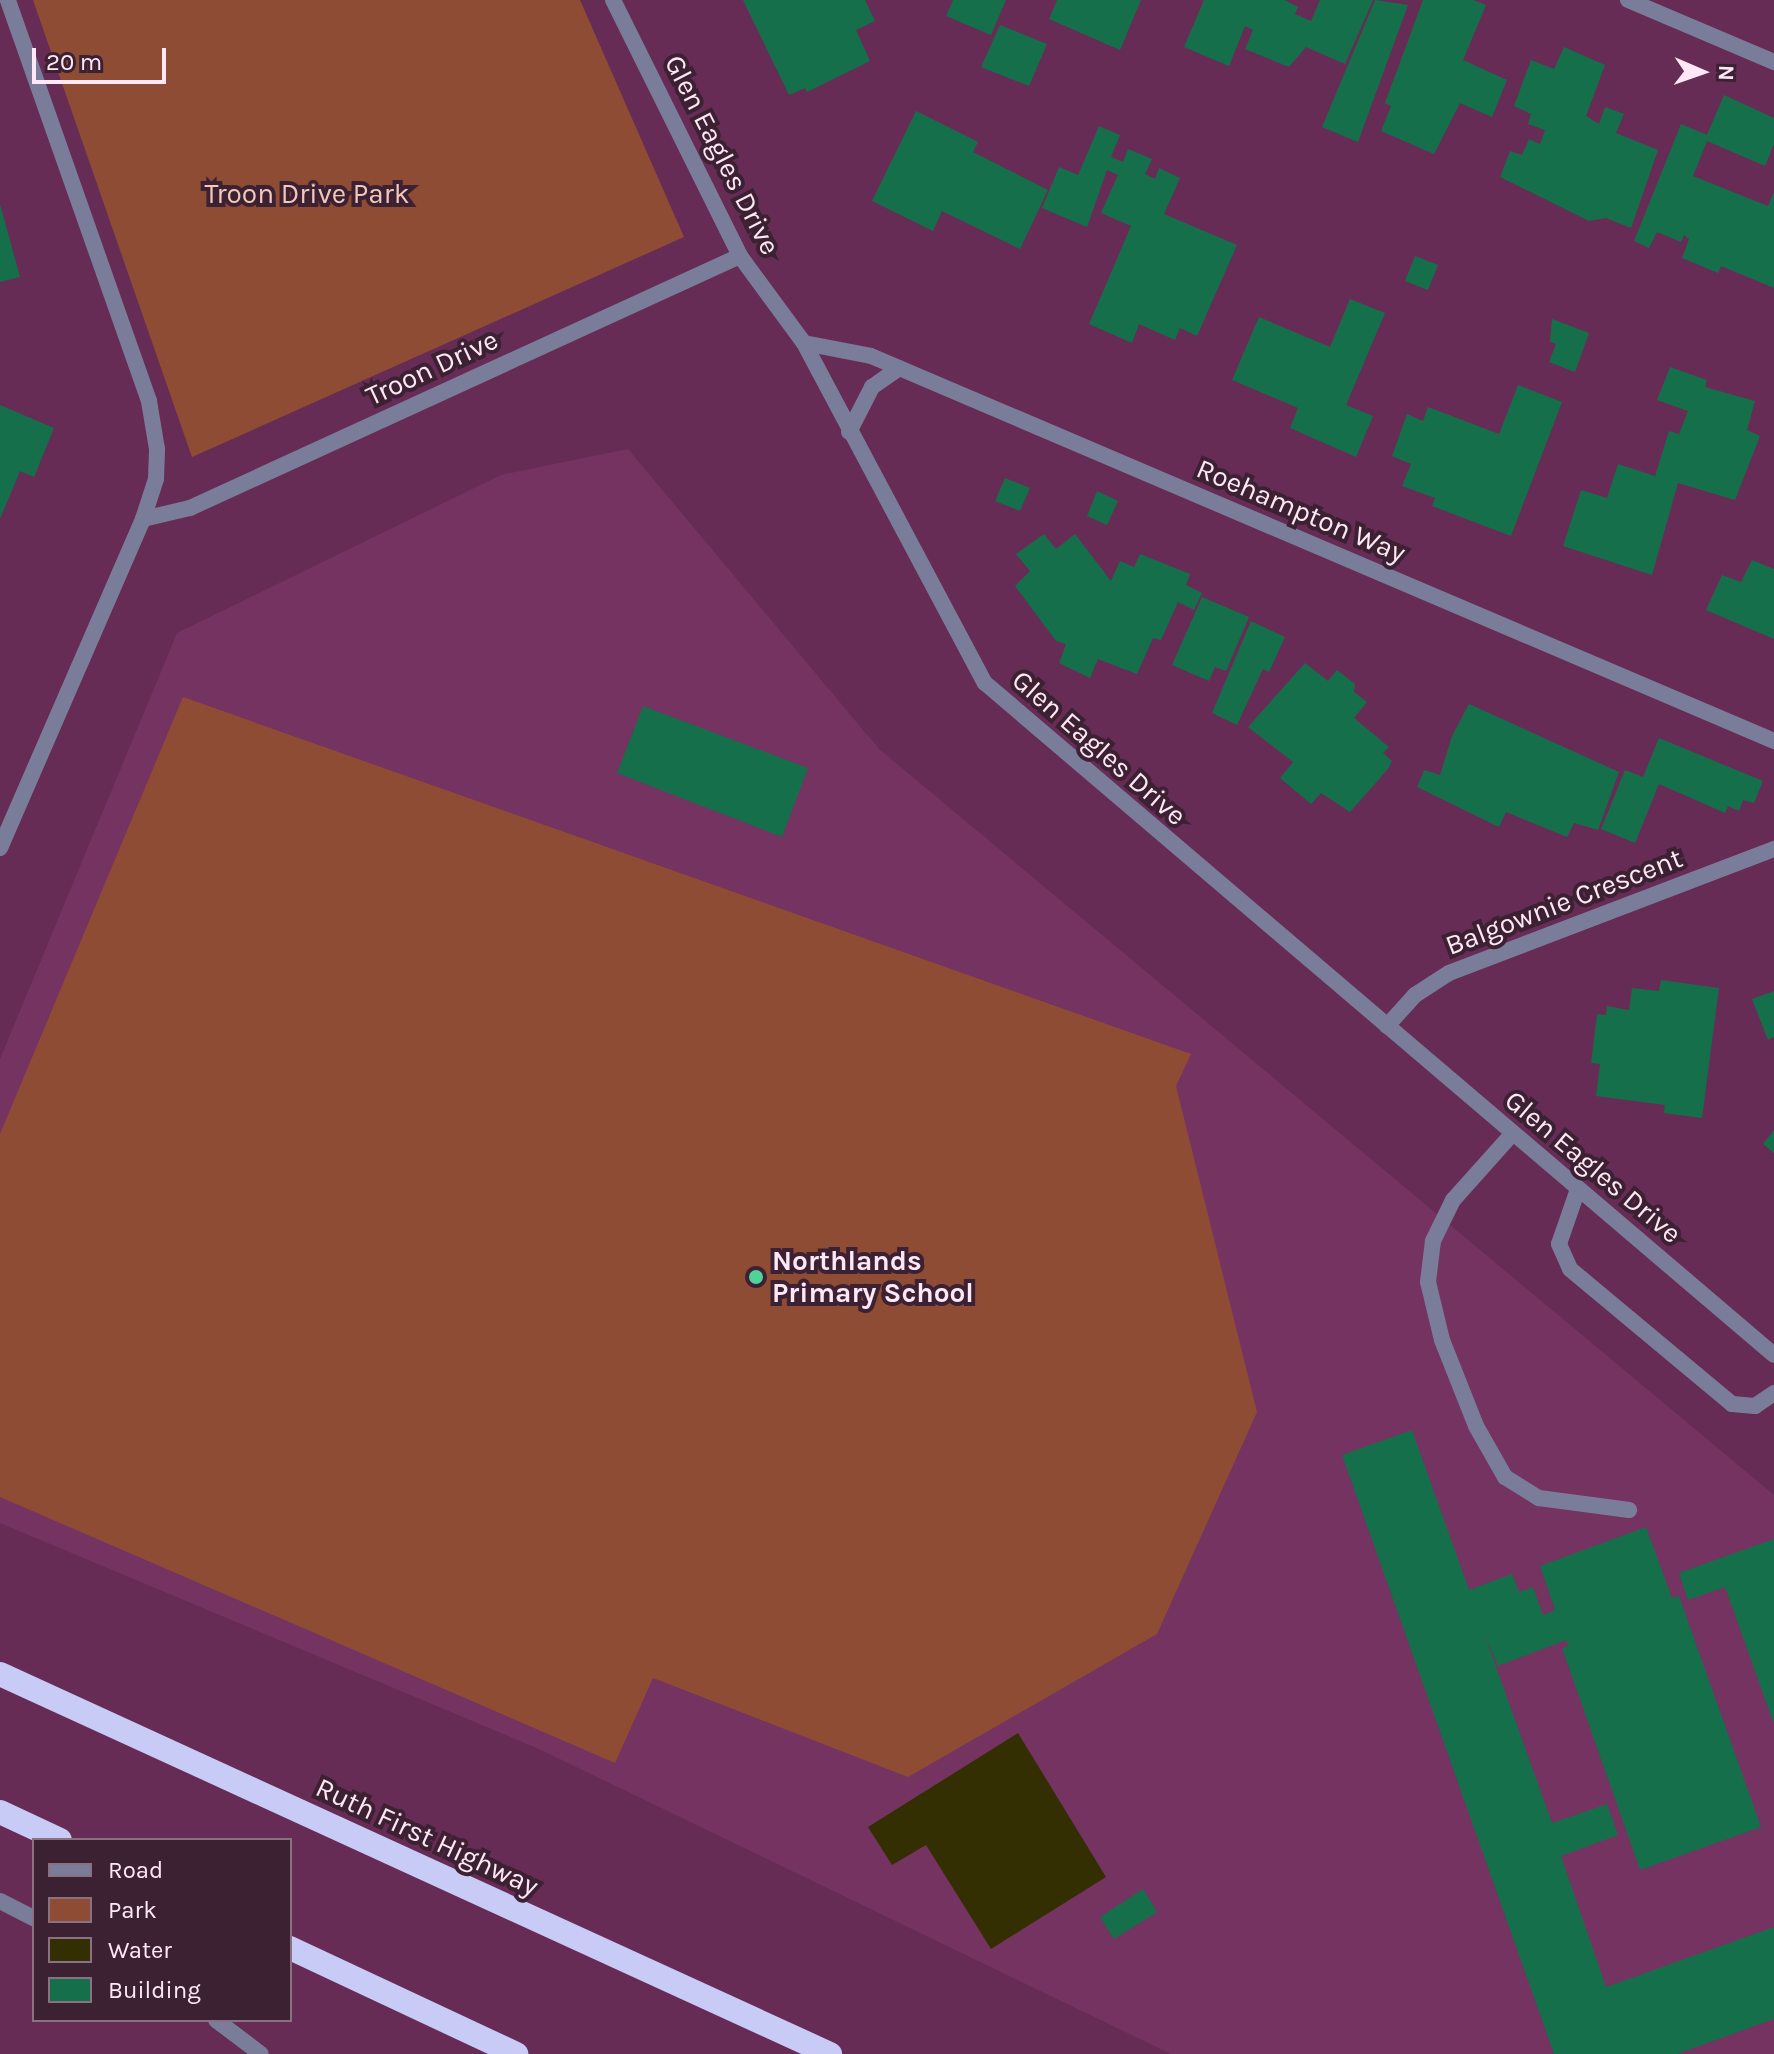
<!DOCTYPE html>
<html>
<head>
<meta charset="utf-8">
<style>
	body { margin:0 }
	#map { position:relative; width:1774px; height:2054px; overflow:hidden; background:#672c55; font-family:Karla,sans-serif }
	div>[style] { position:absolute }
	[style*='--x'] { left:calc(var(--x)*1px); top:calc(var(--y)*1px); width:calc(var(--w)*1px); rotate:calc(var(--a)*1deg) }
	.built>* { inset:0; background:#753361 }
	.green>* { inset:0; background:#8f4c34 }
	.water>* { inset:0; background:#342e03 }
	.building>* { inset:0; background:#156f4b }
	.lane>* { height:16px; margin:-8px; padding:0 8px; transform-origin:8px; border-radius:8px; background:#7a7d9a }
	.street>* { height:16px; margin:-8px; padding:0 8px; transform-origin:8px; border-radius:8px; background:#7a7d9a }
	.highway>* { height:24px; margin:-12px; padding:0 12px; transform-origin:12px; border-radius:12px; background:#c7cbf6 }
	.dots>* { width:22px; height:22px; translate:-50% -50%; box-sizing:border-box; border:4px solid #3c2133; border-radius:50% }
	span { translate:-50% -50%; white-space:nowrap; text-align:center; line-height:1.15; -webkit-text-stroke:8px #3c2133; paint-order:stroke }
	.street-label { font-size:28px; color:#fee8f5 }
	.park-label { font-size:28px; color:#f2c8ba }
	.poi-label { font-size:28px; color:#fee8f5; font-weight:700 }
	.left { translate:0 -50%; text-align:left }
	.legend { position:absolute; left:32px; top:1838px; width:260px; height:184px; box-sizing:border-box; background:#3c2133; border:2px solid #8a7181; margin:0; padding:10px 14px; list-style:none; font-size:24px; color:#fee8f5 }
	.legend li { display:flex; align-items:center; gap:16px; height:40px }
	.legend b { width:40px; border:2px solid #8a7181 }
	.north { position:absolute; left:1662px; top:32px; width:80px; height:80px; -webkit-text-stroke:6px #3c2133; paint-order:stroke; rotate:92deg; font-size:22px; font-weight:700; line-height:32px; text-align:center; color:#fee8f5 }
	.north::after { content:''; display:block; margin:auto; width:28px; height:36px; background:#fee8f5; clip-path:polygon(50% 0,100% 100%,50% 72%,0 100%) }
	.scale { position:absolute; left:32px; top:48px; width:134px; height:36px; box-sizing:border-box; border:4px solid #fee8f5; border-top:0; padding-left:10px; font-size:24px; line-height:28px; white-space:nowrap; color:#fee8f5; -webkit-text-stroke:6px #3c2133; paint-order:stroke }
</style>
</head>
<body>
<div id="map">
	<div class="built">
		<i style="clip-path:polygon(628px 449px,879px 749px,1774px 1495px,1774px 2054px,1171px 2054px,539px 1749px,0 1523px,0 1059px,177px 633px,501px 475px)"></i>
	</div>
	<div class="green">
		<i style="clip-path:polygon(33px 0,580px 0,684px 237px,192px 457px)"></i>
		<i style="clip-path:polygon(183px 697px,1191px 1054px,1176px 1086px,1257px 1412px,1157px 1634px,908px 1777px,653px 1678px,615px 1763px,0 1497px,0 1134px)"></i>
	</div>
	<div class="water">
		<i style="clip-path:polygon(1018px 1733px,1106px 1877px,991px 1949px,926px 1845px,892px 1865px,868px 1827px)"></i>
	</div>
	<div class="building">
		<i style="clip-path:polygon(743px 0,865px 0,875px 21px,856px 30px,870px 61px,807px 92px,805px 88px,789px 95px)"></i>
		<i style="clip-path:polygon(953px 0,1006px 0,991px 35px,946px 16px)"></i>
		<i style="clip-path:polygon(1057px 0,1141px 0,1120px 50px,1049px 19px)"></i>
		<i style="clip-path:polygon(1204px 0,1285px 0,1298px 7px,1295px 14px,1311px 21px,1320px 0,1373px 0,1345px 64px,1306px 47px,1289px 67px,1245px 49px,1253px 30px,1245px 26px,1229px 66px,1184px 47px)"></i>
		<i style="clip-path:polygon(1375px 0,1408px 5px,1358px 142px,1322px 127px)"></i>
		<i style="clip-path:polygon(1423px 0,1473px 0,1486px 5px,1463px 60px,1507px 80px,1492px 117px,1460px 103px,1434px 154px,1381px 131px,1391px 106px,1385px 103px)"></i>
		<i style="clip-path:polygon(1000px 25px,1047px 44px,1029px 86px,981px 67px)"></i>
		<i style="clip-path:polygon(1564px 47px,1605px 65px,1586px 116px,1599px 124px,1605px 107px,1624px 114px,1616px 133px,1658px 150px,1631px 228px,1606px 218px,1589px 221px,1500px 177px,1510px 151px,1522px 155px,1529px 139px,1540px 144px,1545px 130px,1528px 124px,1531px 114px,1514px 106px,1531px 60px,1554px 69px)"></i>
		<i style="clip-path:polygon(1724px 95px,1774px 118px,1774px 144px,1765px 166px,1707px 141px,1693px 176px,1768px 206px,1774px 192px,1774px 288px,1721px 266px,1718px 273px,1682px 258px,1689px 239px,1684px 235px,1681px 242px,1657px 232px,1649px 248px,1634px 241px,1681px 124px,1707px 135px)"></i>
		<i style="clip-path:polygon(916px 111px,978px 142px,973px 152px,1048px 190px,1020px 249px,942px 211px,933px 231px,872px 201px)"></i>
		<i style="clip-path:polygon(1099px 126px,1120px 135px,1111px 157px,1123px 162px,1128px 149px,1152px 159px,1145px 174px,1155px 179px,1159px 168px,1180px 178px,1164px 214px,1237px 245px,1197px 336px,1180px 328px,1175px 340px,1139px 324px,1132px 343px,1089px 324px,1131px 226px,1101px 213px,1118px 175px,1107px 170px,1087px 227px,1042px 208px,1059px 167px,1078px 175px)"></i>
		<i style="clip-path:polygon(0 204px,20px 277px,0 282px)"></i>
		<i style="clip-path:polygon(1415px 256px,1438px 265px,1428px 290px,1405px 281px)"></i>
		<i style="clip-path:polygon(1350px 299px,1385px 313px,1346px 405px,1373px 416px,1356px 457px,1290px 428px,1298px 408px,1232px 380px,1259px 317px,1330px 347px)"></i>
		<i style="clip-path:polygon(1552px 319px,1589px 333px,1575px 372px,1549px 362px,1556px 344px,1550px 342px)"></i>
		<i style="clip-path:polygon(1670px 367px,1707px 380px,1705px 387px,1755px 401px,1747px 430px,1760px 436px,1735px 500px,1678px 483px,1652px 575px,1563px 546px,1581px 490px,1607px 498px,1618px 464px,1655px 476px,1669px 431px,1679px 434px,1688px 411px,1657px 400px)"></i>
		<i style="clip-path:polygon(1518px 385px,1562px 402px,1511px 536px,1432px 506px,1435px 498px,1402px 486px,1411px 464px,1392px 456px,1407px 414px,1423px 421px,1428px 407px,1499px 434px)"></i>
		<i style="clip-path:polygon(0 405px,54px 428px,34px 477px,20px 471px,0 519px)"></i>
		<i style="clip-path:polygon(1005px 478px,1030px 488px,1020px 511px,995px 501px)"></i>
		<i style="clip-path:polygon(1097px 491px,1118px 501px,1107px 525px,1087px 516px)"></i>
		<i style="clip-path:polygon(1044px 534px,1056px 549px,1075px 534px,1111px 581px,1120px 561px,1134px 567px,1140px 554px,1190px 574px,1186px 585px,1202px 593px,1194px 610px,1178px 602px,1161px 640px,1153px 638px,1137px 674px,1098px 659px,1090px 678px,1059px 663px,1066px 644px,1056px 641px,1015px 586px,1030px 571px,1016px 554px)"></i>
		<i style="clip-path:polygon(1752px 560px,1774px 569px,1774px 639px,1706px 610px,1722px 575px,1741px 582px)"></i>
		<i style="clip-path:polygon(1202px 597px,1249px 617px,1226px 671px,1215px 667px,1209px 681px,1172px 665px)"></i>
		<i style="clip-path:polygon(1251px 621px,1285px 637px,1269px 672px,1263px 669px,1237px 725px,1212px 713px)"></i>
		<i style="clip-path:polygon(1305px 663px,1328px 681px,1337px 670px,1355px 684px,1354px 692px,1367px 702px,1354px 718px,1389px 747px,1383px 753px,1392px 761px,1388px 769px,1350px 812px,1321px 793px,1311px 804px,1280px 778px,1293px 762px,1248px 727px)"></i>
		<i style="clip-path:polygon(1469px 704px,1619px 772px,1598px 830px,1574px 823px,1567px 837px,1506px 812px,1499px 827px,1417px 787px,1424px 770px,1440px 775px,1452px 736px)"></i>
		<i style="clip-path:polygon(643px 706px,808px 768px,782px 837px,617px 773px)"></i>
		<i style="clip-path:polygon(1659px 738px,1763px 781px,1754px 803px,1743px 800px,1739px 811px,1728px 806px,1725px 813px,1659px 784px,1635px 843px,1601px 829px,1625px 770px,1643px 777px)"></i>
		<i style="clip-path:polygon(1661px 980px,1719px 988px,1702px 1118px,1664px 1113px,1665px 1105px,1596px 1096px,1600px 1064px,1591px 1063px,1597px 1014px,1606px 1015px,1607px 1006px,1629px 1010px,1632px 988px,1659px 991px)"></i>
		<i style="clip-path:polygon(1774px 991px,1774px 1037px,1768px 1040px,1752px 999px)"></i>
		<i style="clip-path:polygon(1774px 1130px,1774px 1153px,1763px 1144px)"></i>
		<i style="clip-path:polygon(1412px 1430px,1469px 1590px,1512px 1574px,1519px 1592px,1533px 1587px,1543px 1615px,1555px 1610px,1540px 1566px,1646px 1527px,1672px 1598px,1679px 1596px,1761px 1827px,1640px 1870px,1562px 1648px,1568px 1646px,1566px 1640px,1498px 1666px,1485px 1636px,1552px 1823px,1607px 1804px,1618px 1835px,1561px 1856px,1606px 1987px,1774px 1927px,1774px 2019px,1677px 2054px,1554px 2054px,1342px 1455px)"></i>
		<i style="clip-path:polygon(1774px 1539px,1774px 1724px,1725px 1587px,1688px 1600px,1679px 1573px)"></i>
		<i style="clip-path:polygon(1143px 1889px,1157px 1912px,1114px 1939px,1100px 1917px)"></i>
	</div>
	<div class="lane">
		<i style="--x:1513;--y:1133;--w:90;--a:131.8"></i>
		<i style="--x:1453;--y:1200;--w:46;--a:116"></i>
		<i style="--x:1433;--y:1241;--w:41;--a:97"></i>
		<i style="--x:1428;--y:1282;--w:60;--a:76.4"></i>
		<i style="--x:1442;--y:1340;--w:92;--a:68.4"></i>
		<i style="--x:1476;--y:1426;--w:59;--a:60.4"></i>
		<i style="--x:1505;--y:1477;--w:40;--a:32"></i>
		<i style="--x:1539;--y:1498;--w:91;--a:7.6"></i>
		<i style="--x:1578;--y:1189;--w:58;--a:109.1"></i>
		<i style="--x:1559;--y:1244;--w:27;--a:66"></i>
		<i style="--x:1570;--y:1269;--w:211;--a:39.8"></i>
		<i style="--x:1732;--y:1404;--w:23;--a:5"></i>
		<i style="--x:1755;--y:1406;--w:23;--a:-34"></i>
	</div>
	<div class="street">
		<i style="--x:613;--y:0;--w:286;--a:63.6"></i>
		<i style="--x:740;--y:256;--w:108;--a:53.7"></i>
		<i style="--x:804;--y:343;--w:385;--a:62"></i>
		<i style="--x:985;--y:683;--w:1036;--a:40.42"></i>
		<i style="--x:1628;--y:0;--w:159;--a:23"></i>
		<i style="--x:804;--y:343;--w:68;--a:11"></i>
		<i style="--x:871;--y:356;--w:982;--a:23.09"></i>
		<i style="--x:849;--y:432;--w:51;--a:-62.9"></i>
		<i style="--x:872;--y:387;--w:33;--a:-35"></i>
		<i style="--x:143;--y:519;--w:48;--a:-13.2"></i>
		<i style="--x:190;--y:508;--w:605;--a:-24.62"></i>
		<i style="--x:0;--y:848;--w:359;--a:-66.5"></i>
		<i style="--x:143;--y:519;--w:42;--a:-72"></i>
		<i style="--x:156;--y:479;--w:30;--a:-88"></i>
		<i style="--x:157;--y:449;--w:49;--a:-99.5"></i>
		<i style="--x:149;--y:401;--w:425;--a:-109.4"></i>
		<i style="--x:1387;--y:1026;--w:42;--a:-47.9"></i>
		<i style="--x:1415;--y:995;--w:40;--a:-32.9"></i>
		<i style="--x:1449;--y:973;--w:348;--a:-20.9"></i>
		<i style="--x:0;--y:1901;--w:38;--a:27"></i>
		<i style="--x:216;--y:2020;--w:56;--a:37.1"></i>
	</div>
	<div class="highway">
		<i style="--x:0;--y:1674;--w:913;--a:24.6"></i>
		<i style="--x:0;--y:1812;--w:66;--a:25"></i>
		<i style="--x:290;--y:1948;--w:250;--a:25.1"></i>
	</div>
	<div class="dots">
		<i style="left:756px;top:1277px;background:#50d398"></i>
	</div>
	<div class="street-label">
		<span style="left:722px;top:155px;rotate:63deg">Glen Eagles Drive</span>
		<span style="left:432px;top:368px;rotate:-25deg">Troon Drive</span>
		<span style="left:1301px;top:511px;rotate:23deg">Roehampton Way</span>
		<span style="left:1099px;top:748px;rotate:41deg">Glen Eagles Drive</span>
		<span style="left:1564px;top:902px;rotate:-21deg">Balgownie Crescent</span>
		<span style="left:1593px;top:1167px;rotate:40deg">Glen Eagles Drive</span>
		<span style="left:427px;top:1837px;rotate:25deg">Ruth First Highway</span>
	</div>
	<div class="park-label">
		<span style="left:307px;top:194px">Troon Drive Park</span>
	</div>
	<div class="poi-label">
		<span class="left" style="left:772px;top:1277px">Northlands<br>Primary School</span>
	</div>
	<ul class="legend">
	<li><b style="height:10px;background:#7a7d9a"></b>Road</li>
	<li><b style="height:22px;background:#8f4c34"></b>Park</li>
	<li><b style="height:22px;background:#342e03"></b>Water</li>
	<li><b style="height:22px;background:#156f4b"></b>Building</li>
	</ul>
	<div class="north">N</div>
	<div class="scale">20 m</div>
</div>
</body>
</html>
